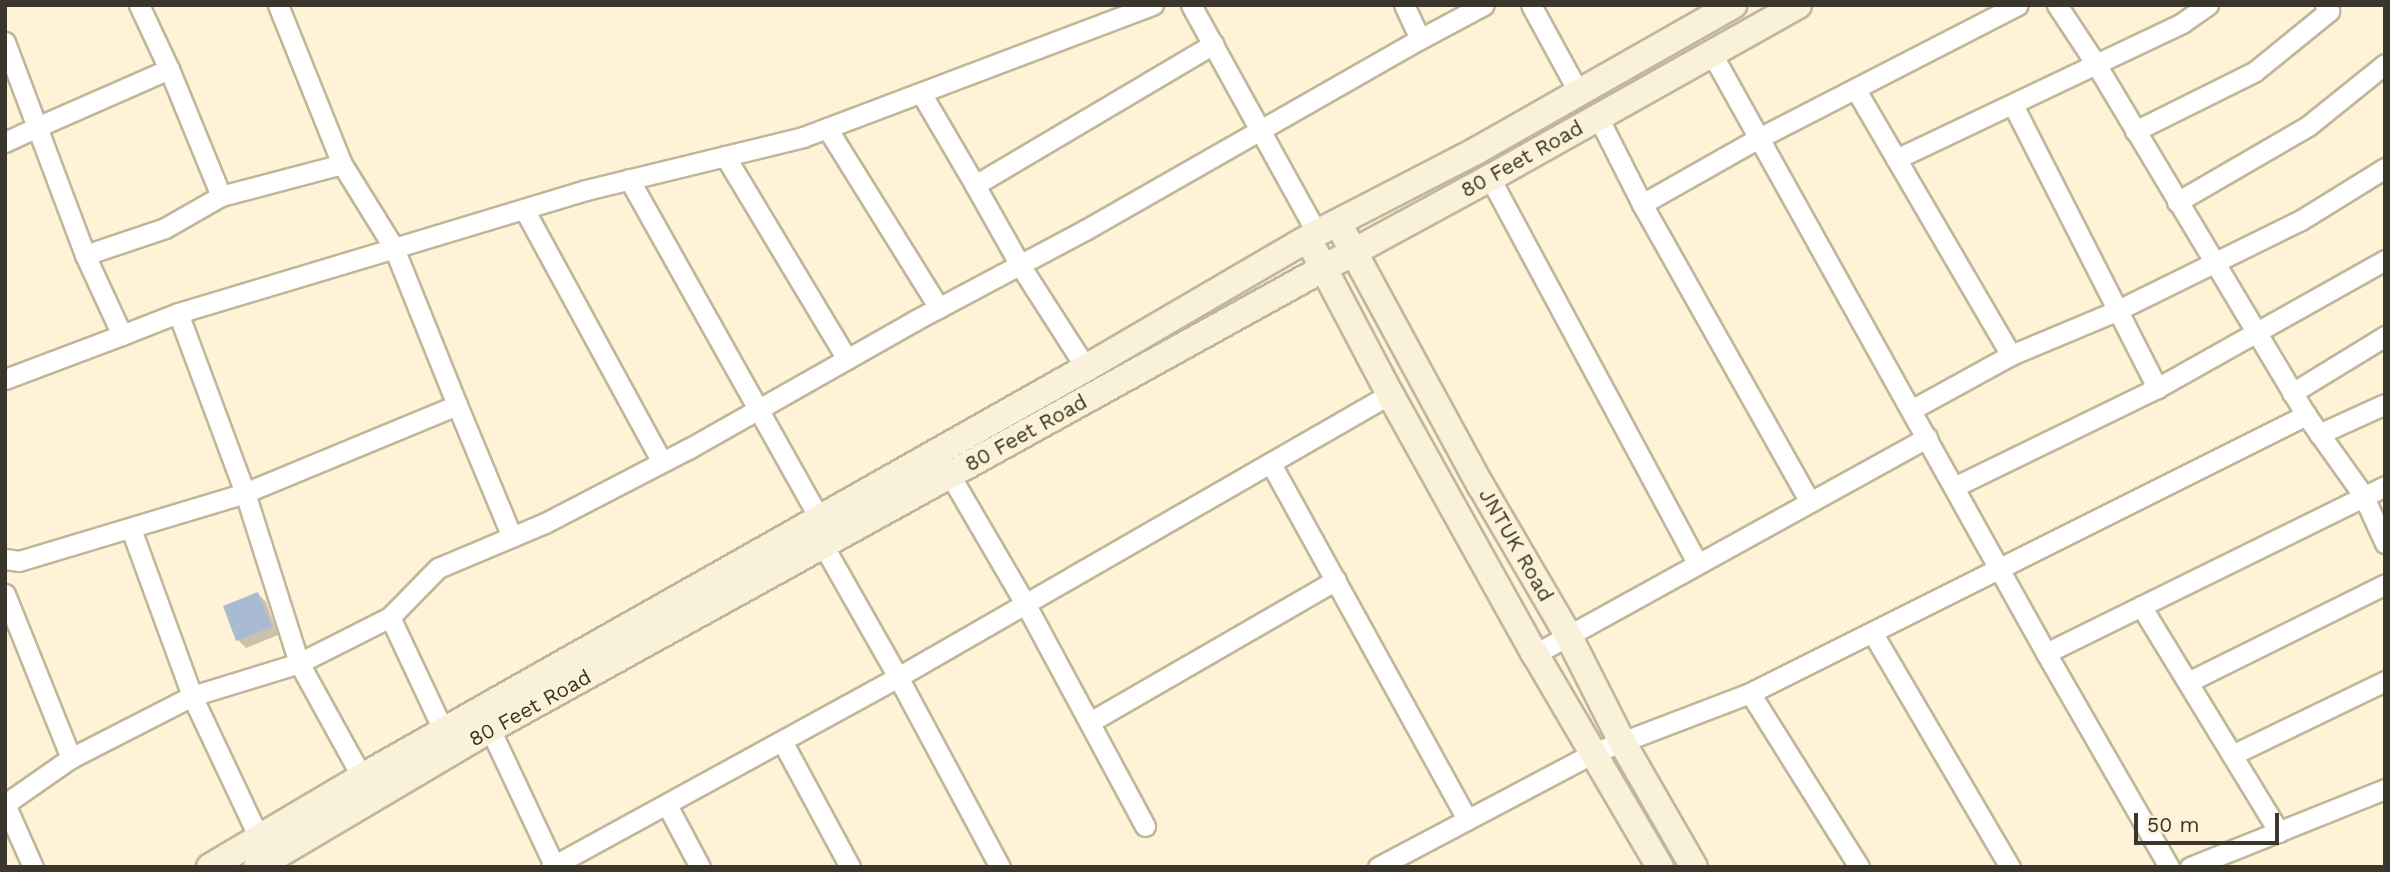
<!DOCTYPE html>
<html>
<head>
<meta charset="utf-8">
<style>
	body { margin:0 }
	#map { position:relative; width:2390px; height:872px; overflow:hidden; background:#fef3d6; font-family:"Work Sans",sans-serif }
	div>[style] { position:absolute }
	[style*='--x'] { left:calc(var(--x)*1px); top:calc(var(--y)*1px); width:calc(var(--w)*1px); rotate:calc(var(--a)*1deg) }
	.shadow>* { inset:0; background:#0003 }
	.building>* { inset:0; background:#a9bbd3 }
	.roads { filter:drop-shadow(2px 0 #c1b69a) drop-shadow(-2px 0 #c1b69a) drop-shadow(0 2px #c1b69a) drop-shadow(0 -2px #c1b69a) }
	.street>* { height:19px; margin:-9.5px; padding:0 9.5px; transform-origin:9.5px; border-radius:9.5px; background:#fff }
	.secondary>* { height:26px; margin:-13px; padding:0 13px; transform-origin:13px; border-radius:13px; background:#faf1da }
	span { translate:-50% -50%; white-space:nowrap; text-align:center; line-height:1.15; -webkit-text-stroke:5px #fef3d6; paint-order:stroke }
	.street-label { font-size:21px; color:#3a362b }
	.frame { position:absolute; inset:0; border:7px solid #3a362b; pointer-events:none }
	.scale { position:absolute; left:2134px; top:813px; width:145px; height:32px; box-sizing:border-box; border:4px solid #3a362b; border-top:0; padding-left:9px; font-size:21px; line-height:24px; white-space:nowrap; color:#3a362b; -webkit-text-stroke:5px #fef3d6; paint-order:stroke }
</style>
</head>
<body>
<div id="map">
	<div class="shadow">
		<i style="clip-path:polygon(258px 594px,266px 602px,278px 635px,246px 648px,238px 640px)"></i>
	</div>
	<div class="building">
		<i style="clip-path:polygon(258px 592px,272px 627px,236px 641px,223px 606px)"></i>
	</div>
	<div class="roads">
		<div class="street">
			<i style="--x:278;--y:5;--w:171;--a:68.1"></i>
			<i style="--x:1191;--y:5;--w:260;--a:61.1"></i>
			<i style="--x:1531;--y:5;--w:100;--a:61.4"></i>
			<i style="--x:1420;--y:39;--w:72;--a:-28"></i>
			<i style="--x:5;--y:42;--w:91;--a:69.4"></i>
			<i style="--x:37;--y:127;--w:144;--a:-23.7"></i>
			<i style="--x:169;--y:69;--w:71;--a:-115.1"></i>
			<i style="--x:1712;--y:54;--w:686;--a:60.86"></i>
			<i style="--x:2046;--y:653;--w:247;--a:60.1"></i>
			<i style="--x:169;--y:69;--w:137;--a:67.7"></i>
			<i style="--x:1856;--y:90;--w:307;--a:59.7"></i>
			<i style="--x:921;--y:93;--w:107;--a:59.6"></i>
			<i style="--x:2013;--y:105;--w:318;--a:63"></i>
			<i style="--x:1598;--y:117;--w:97;--a:63.2"></i>
			<i style="--x:1642;--y:204;--w:342;--a:60.6"></i>
			<i style="--x:827;--y:128;--w:212;--a:58.1"></i>
			<i style="--x:2135;--y:131;--w:133;--a:-26.4"></i>
			<i style="--x:2254;--y:72;--w:97;--a:-39.1"></i>
			<i style="--x:2329;--y:11;--w:7;--a:-124"></i>
			<i style="--x:5;--y:142;--w:35;--a:-25"></i>
			<i style="--x:37;--y:127;--w:137;--a:69.4"></i>
			<i style="--x:725;--y:156;--w:237;--a:59"></i>
			<i style="--x:1896;--y:159;--w:317;--a:-25.4"></i>
			<i style="--x:2182;--y:23;--w:32;--a:-35"></i>
			<i style="--x:1490;--y:178;--w:438;--a:61.7"></i>
			<i style="--x:629;--y:179;--w:386;--a:60.7"></i>
			<i style="--x:818;--y:516;--w:29;--a:80"></i>
			<i style="--x:823;--y:545;--w:152;--a:60.4"></i>
			<i style="--x:898;--y:677;--w:568;--a:-29.91"></i>
			<i style="--x:2177;--y:202;--w:151;--a:-30.1"></i>
			<i style="--x:2308;--y:126;--w:99;--a:-38.8"></i>
			<i style="--x:1642;--y:204;--w:132;--a:-29.5"></i>
			<i style="--x:1757;--y:139;--w:293;--a:-27.2"></i>
			<i style="--x:524;--y:209;--w:288;--a:61.4"></i>
			<i style="--x:178;--y:313;--w:226;--a:-16.7"></i>
			<i style="--x:394;--y:248;--w:169;--a:68.1"></i>
			<i style="--x:1086;--y:368;--w:122;--a:-122.7"></i>
			<i style="--x:1020;--y:265;--w:92;--a:-119.4"></i>
			<i style="--x:975;--y:185;--w:277;--a:-30.6"></i>
			<i style="--x:5;--y:379;--w:125;--a:-20.6"></i>
			<i style="--x:2292;--y:393;--w:109;--a:-31.5"></i>
			<i style="--x:1911;--y:410;--w:114;--a:-28.8"></i>
			<i style="--x:2011;--y:355;--w:114;--a:-22.7"></i>
			<i style="--x:2116;--y:311;--w:206;--a:-26.2"></i>
			<i style="--x:2301;--y:220;--w:99;--a:-31.8"></i>
			<i style="--x:2306;--y:415;--w:98;--a:54.5"></i>
			<i style="--x:2363;--y:495;--w:53;--a:65.4"></i>
			<i style="--x:2319;--y:434;--w:72;--a:-24.4"></i>
			<i style="--x:1271;--y:464;--w:406;--a:61.1"></i>
			<i style="--x:950;--y:475;--w:151;--a:59.7"></i>
			<i style="--x:1026;--y:605;--w:251;--a:61.7"></i>
			<i style="--x:1954;--y:487;--w:226;--a:-26"></i>
			<i style="--x:2157;--y:388;--w:261;--a:-29.3"></i>
			<i style="--x:131;--y:529;--w:178;--a:69.9"></i>
			<i style="--x:192;--y:696;--w:157;--a:64.7"></i>
			<i style="--x:512;--y:537;--w:143;--a:-112.6"></i>
			<i style="--x:457;--y:405;--w:230;--a:157.5"></i>
			<i style="--x:245;--y:493;--w:192;--a:-110.4"></i>
			<i style="--x:178;--y:313;--w:60;--a:158.6"></i>
			<i style="--x:122;--y:335;--w:88;--a:-114.8"></i>
			<i style="--x:85;--y:255;--w:84;--a:-18.6"></i>
			<i style="--x:165;--y:228;--w:64;--a:-29.7"></i>
			<i style="--x:221;--y:196;--w:125;--a:-14.8"></i>
			<i style="--x:342;--y:164;--w:99;--a:58.2"></i>
			<i style="--x:394;--y:248;--w:201;--a:-16.8"></i>
			<i style="--x:586;--y:190;--w:223;--a:-13.7"></i>
			<i style="--x:803;--y:137;--w:374;--a:-20.7"></i>
			<i style="--x:5;--y:559;--w:14;--a:8"></i>
			<i style="--x:19;--y:561;--w:236;--a:-16.7"></i>
			<i style="--x:245;--y:493;--w:178;--a:72.4"></i>
			<i style="--x:299;--y:663;--w:130;--a:61.1"></i>
			<i style="--x:5;--y:594;--w:177;--a:68.1"></i>
			<i style="--x:2141;--y:606;--w:265;--a:58.6"></i>
			<i style="--x:390;--y:617;--w:69;--a:-45.6"></i>
			<i style="--x:438;--y:568;--w:116;--a:-22.8"></i>
			<i style="--x:545;--y:523;--w:161;--a:-27.4"></i>
			<i style="--x:688;--y:449;--w:260;--a:-29.5"></i>
			<i style="--x:914;--y:321;--w:194;--a:-28"></i>
			<i style="--x:1085;--y:230;--w:386;--a:-29.7"></i>
			<i style="--x:1420;--y:39;--w:38;--a:-115"></i>
			<i style="--x:1872;--y:632;--w:273;--a:59.6"></i>
			<i style="--x:2046;--y:653;--w:378;--a:-26.2"></i>
			<i style="--x:1535;--y:654;--w:448;--a:-28.9"></i>
			<i style="--x:2188;--y:682;--w:220;--a:-26.4"></i>
			<i style="--x:1750;--y:693;--w:205;--a:57.9"></i>
			<i style="--x:1090;--y:722;--w:284;--a:-30"></i>
			<i style="--x:490;--y:729;--w:153;--a:64.8"></i>
			<i style="--x:782;--y:741;--w:143;--a:61.6"></i>
			<i style="--x:2232;--y:755;--w:170;--a:-25.8"></i>
			<i style="--x:667;--y:805;--w:70;--a:62"></i>
			<i style="--x:33;--y:867;--w:69;--a:-114"></i>
			<i style="--x:5;--y:804;--w:80;--a:-34.9"></i>
			<i style="--x:71;--y:758;--w:136;--a:-27.1"></i>
			<i style="--x:192;--y:696;--w:112;--a:-17.1"></i>
			<i style="--x:299;--y:663;--w:102;--a:-26.8"></i>
			<i style="--x:390;--y:617;--w:127;--a:64.8"></i>
			<i style="--x:551;--y:867;--w:396;--a:-28.7"></i>
			<i style="--x:898;--y:677;--w:216;--a:61.8"></i>
			<i style="--x:1378;--y:867;--w:243;--a:-27.9"></i>
			<i style="--x:1593;--y:753;--w:168;--a:-20.9"></i>
			<i style="--x:1750;--y:693;--w:622;--a:-26.57"></i>
			<i style="--x:2306;--y:415;--w:409;--a:-120.9"></i>
			<i style="--x:2096;--y:64;--w:71;--a:-123.5"></i>
			<i style="--x:2190;--y:867;--w:210;--a:-21.8"></i>
		</div>
		<div class="secondary">
			<i style="--x:1345;--y:236;--w:285;--a:61.5"></i>
			<i style="--x:1481;--y:486;--w:173;--a:59.7"></i>
			<i style="--x:1568;--y:635;--w:120;--a:63.2"></i>
			<i style="--x:1622;--y:742;--w:144;--a:60.1"></i>
			<i style="--x:1315;--y:252;--w:161;--a:62.2"></i>
			<i style="--x:1390;--y:394;--w:298;--a:60.9"></i>
			<i style="--x:1535;--y:654;--w:247;--a:59.6"></i>
			<i style="--x:210;--y:867;--w:177;--a:-30.6"></i>
			<i style="--x:362;--y:777;--w:832;--a:-29.46"></i>
			<i style="--x:1086;--y:368;--w:268;--a:-30.3"></i>
			<i style="--x:1317;--y:233;--w:179;--a:-27.3"></i>
			<i style="--x:1476;--y:151;--w:296;--a:-29.6"></i>
			<i style="--x:257;--y:867;--w:271;--a:-30.6"></i>
			<i style="--x:490;--y:729;--w:953;--a:-28.93"></i>
			<i style="--x:1324;--y:268;--w:189;--a:-28.5"></i>
			<i style="--x:1490;--y:178;--w:353;--a:-29.3"></i>
		</div>
	</div>
	<div class="street-label">
		<span style="left:1522px;top:159px;rotate:-29deg">80 Feet Road</span>
		<span style="left:1026px;top:433px;rotate:-29deg">80 Feet Road</span>
		<span style="left:1516px;top:545px;rotate:60deg">JNTUK Road</span>
		<span style="left:530px;top:708px;rotate:-29deg">80 Feet Road</span>
	</div>
	<div class="frame"></div>
	<div class="scale">50 m</div>
</div>
</body>
</html>
